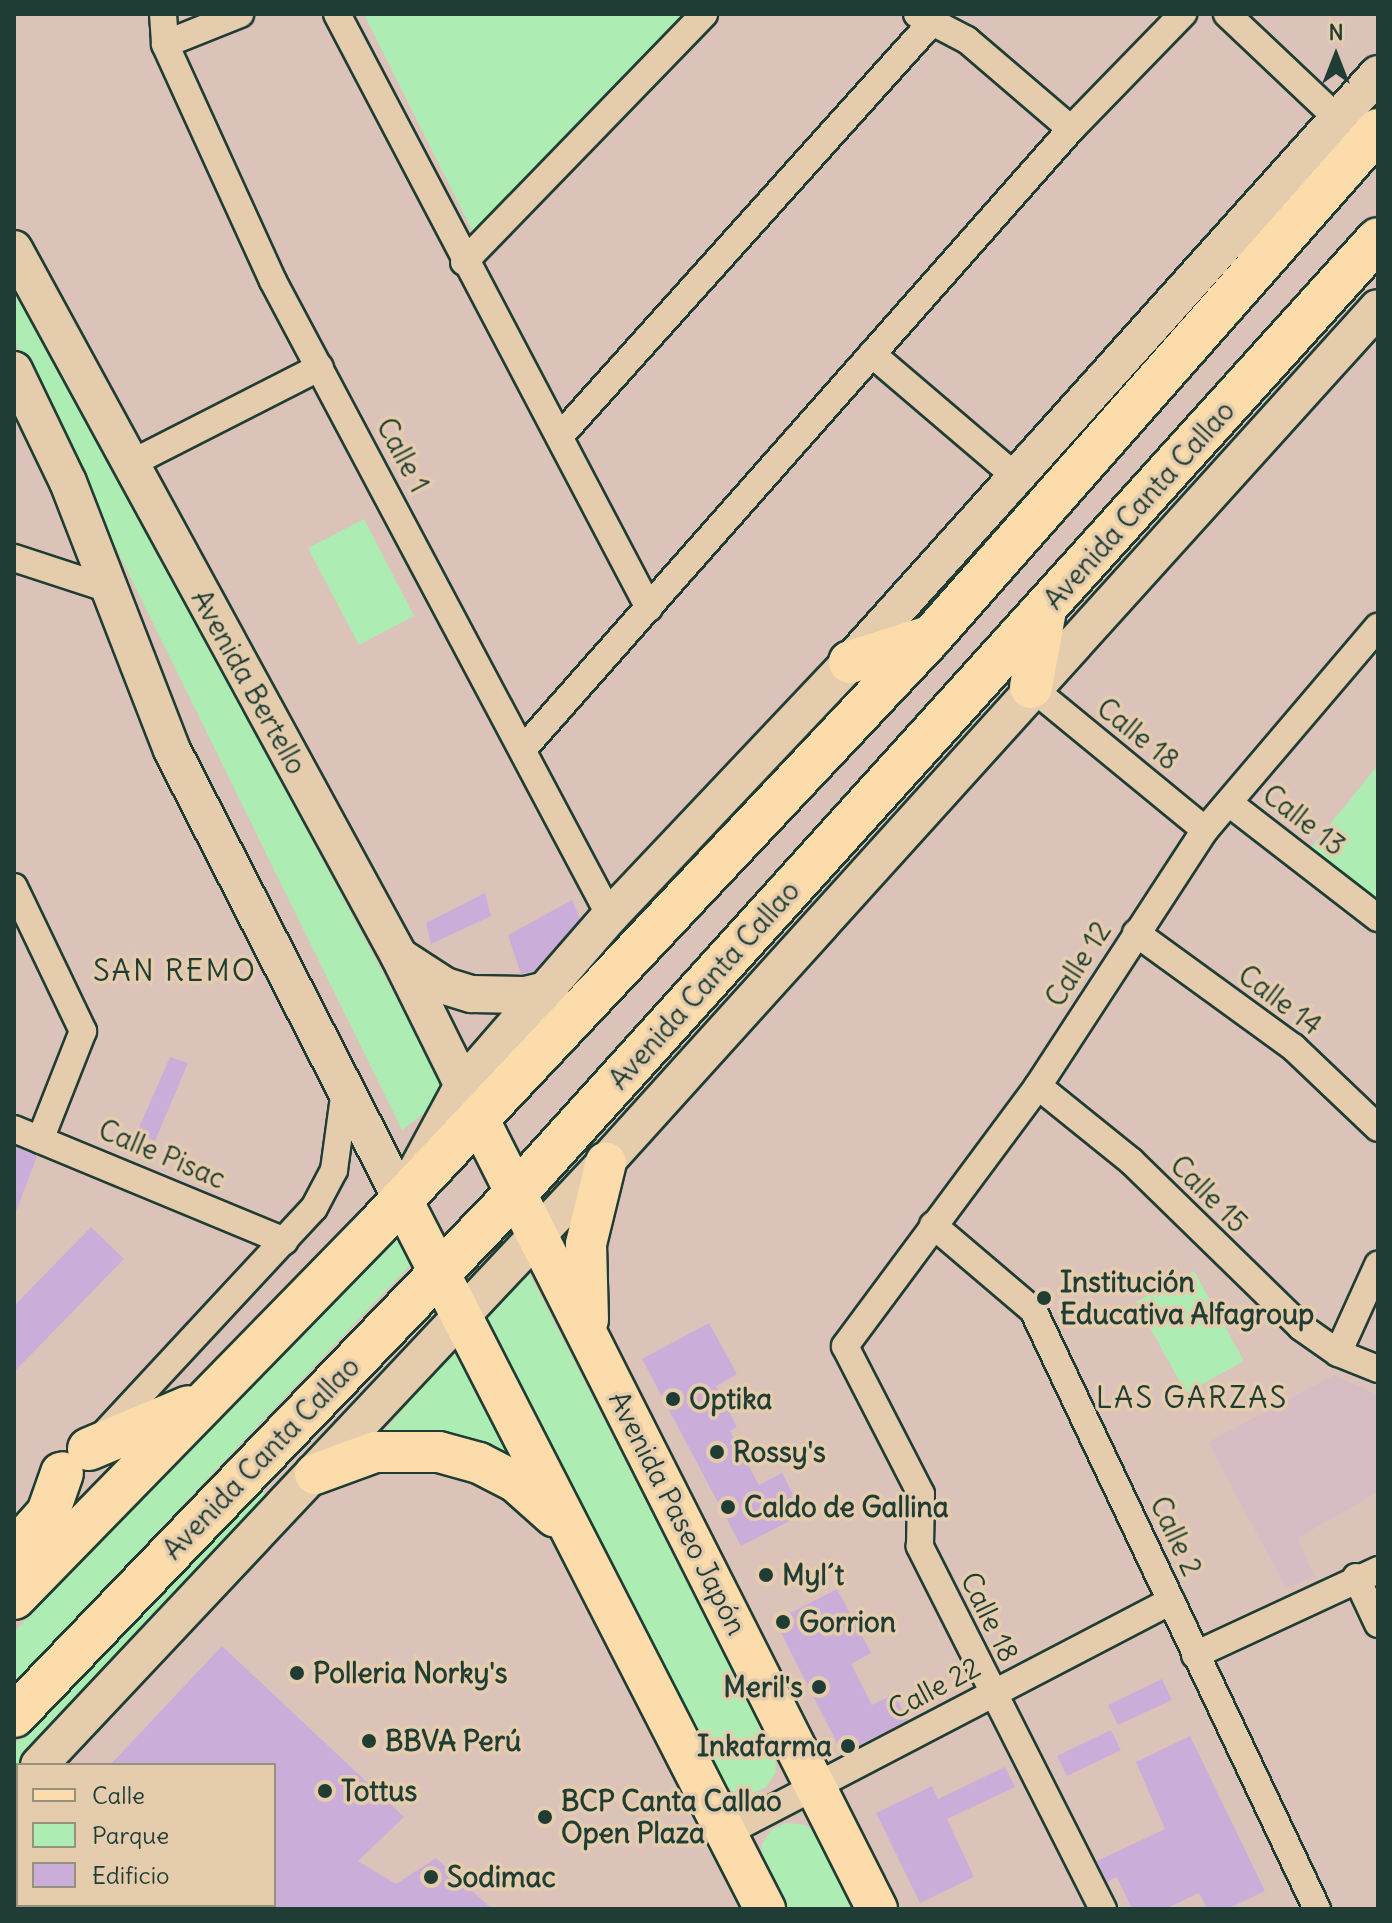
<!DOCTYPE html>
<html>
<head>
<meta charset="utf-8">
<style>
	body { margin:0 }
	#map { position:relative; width:1392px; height:1923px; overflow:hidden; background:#dcc3ba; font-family:Delius,sans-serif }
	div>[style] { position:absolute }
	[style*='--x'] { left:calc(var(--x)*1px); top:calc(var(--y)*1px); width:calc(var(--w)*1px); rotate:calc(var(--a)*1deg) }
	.built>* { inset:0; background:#d7bcc4 }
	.green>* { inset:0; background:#adecb3 }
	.building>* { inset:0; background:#cbadda }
	.roads { filter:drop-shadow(2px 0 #1f3d34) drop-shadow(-2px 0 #1f3d34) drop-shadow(0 2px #1f3d34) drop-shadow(0 -2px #1f3d34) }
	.minor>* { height:26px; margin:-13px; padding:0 13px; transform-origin:13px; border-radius:13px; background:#e4ccad }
	.secondary>* { height:36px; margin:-18px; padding:0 18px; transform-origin:18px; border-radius:18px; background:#e4ccad }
	.primary>* { height:40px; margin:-20px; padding:0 20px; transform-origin:20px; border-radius:20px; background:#fddcac }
	.trunk>* { height:42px; margin:-21px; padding:0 21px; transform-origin:21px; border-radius:21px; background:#fddcac }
	.dots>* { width:22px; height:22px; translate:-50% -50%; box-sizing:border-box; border:4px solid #e4ccad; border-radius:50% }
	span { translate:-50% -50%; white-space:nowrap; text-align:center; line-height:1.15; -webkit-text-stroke:7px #e4ccad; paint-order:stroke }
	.street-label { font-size:28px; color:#1f3d34 }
	.poi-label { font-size:28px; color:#1f3d34; font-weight:700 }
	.left { translate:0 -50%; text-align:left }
	.right { translate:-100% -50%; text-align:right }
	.neighbourhood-label { font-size:30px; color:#1f3d34; letter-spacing:2px }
	.frame { position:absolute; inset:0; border:16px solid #1f3d34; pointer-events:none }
	.legend { position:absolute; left:16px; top:1763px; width:260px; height:144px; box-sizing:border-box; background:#e4ccad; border:2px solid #95937d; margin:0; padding:10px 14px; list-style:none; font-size:24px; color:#1f3d34 }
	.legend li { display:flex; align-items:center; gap:16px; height:40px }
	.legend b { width:40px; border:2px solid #95937d }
	.north { position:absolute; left:1296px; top:16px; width:80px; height:80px; -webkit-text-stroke:6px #e4ccad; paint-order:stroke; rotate:0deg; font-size:22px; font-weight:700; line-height:32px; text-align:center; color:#1f3d34 }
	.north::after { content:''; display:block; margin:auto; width:28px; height:36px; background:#1f3d34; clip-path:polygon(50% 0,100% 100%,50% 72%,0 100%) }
</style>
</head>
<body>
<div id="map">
	<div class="built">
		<i style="clip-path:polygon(1334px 1375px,1378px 1395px,1378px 1492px,1298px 1538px,1314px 1576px,1286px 1588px,1208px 1442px)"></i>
	</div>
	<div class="green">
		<i style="clip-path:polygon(364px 14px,685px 14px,474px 234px)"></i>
		<i style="clip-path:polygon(14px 281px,448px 1095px,402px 1130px,14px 340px)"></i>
		<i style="clip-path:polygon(364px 519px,414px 616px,359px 645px,308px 548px)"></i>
		<i style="clip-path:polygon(1378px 765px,1378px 899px,1310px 849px)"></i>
		<i style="clip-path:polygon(396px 1232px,411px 1264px,14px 1683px,14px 1632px)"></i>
		<i style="clip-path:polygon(524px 1263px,775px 1753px,776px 1772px,766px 1787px,750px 1794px,732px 1791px,718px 1777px,481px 1310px)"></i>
		<i style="clip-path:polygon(1194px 1271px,1244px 1361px,1186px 1393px,1136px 1302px)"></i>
		<i style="clip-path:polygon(459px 1340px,528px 1483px,378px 1439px)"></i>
		<i style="clip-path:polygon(262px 1490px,271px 1501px,14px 1770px,14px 1745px)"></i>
		<i style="clip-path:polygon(786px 1823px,806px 1825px,821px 1837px,857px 1909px,784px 1909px,762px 1864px,762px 1844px,771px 1830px)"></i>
	</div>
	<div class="building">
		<i style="clip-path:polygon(485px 893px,491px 916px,431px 944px,426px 923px)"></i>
		<i style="clip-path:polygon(572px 900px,580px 919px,534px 971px,521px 974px,508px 935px)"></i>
		<i style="clip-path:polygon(170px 1057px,188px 1063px,155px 1141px,137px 1132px)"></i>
		<i style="clip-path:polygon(14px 1146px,37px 1156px,16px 1212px,14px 1212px)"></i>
		<i style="clip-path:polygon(91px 1227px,124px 1259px,14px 1372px,14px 1306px)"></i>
		<i style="clip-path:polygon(709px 1323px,737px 1374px,716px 1386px,737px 1427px,730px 1431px,759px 1485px,782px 1473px,803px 1514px,741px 1546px,642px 1359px)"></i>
		<i style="clip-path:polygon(837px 1589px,871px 1653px,851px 1664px,872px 1705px,894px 1694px,908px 1720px,848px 1751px,840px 1749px,775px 1621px)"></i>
		<i style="clip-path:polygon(222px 1646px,404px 1817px,358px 1861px,396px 1884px,436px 1858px,492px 1909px,274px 1909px,274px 1765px,110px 1765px)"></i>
		<i style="clip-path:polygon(1162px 1679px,1172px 1700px,1118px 1725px,1108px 1705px)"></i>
		<i style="clip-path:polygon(1111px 1730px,1121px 1750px,1067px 1776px,1057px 1756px)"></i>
		<i style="clip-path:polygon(1190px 1736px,1265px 1891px,1227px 1909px,1207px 1909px,1199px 1893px,1165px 1909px,1132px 1909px,1117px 1877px,1107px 1882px,1097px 1861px,1165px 1829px,1136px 1762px)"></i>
		<i style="clip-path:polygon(1005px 1767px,1015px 1787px,947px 1819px,974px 1877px,920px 1903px,876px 1813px,932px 1786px,938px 1799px)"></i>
	</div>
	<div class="roads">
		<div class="minor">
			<i style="--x:163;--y:14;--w:30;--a:86"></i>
			<i style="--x:165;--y:44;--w:260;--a:65.5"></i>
			<i style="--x:273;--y:281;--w:719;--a:62.04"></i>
			<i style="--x:337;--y:14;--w:671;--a:62.29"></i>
			<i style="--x:917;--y:14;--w:56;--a:27.5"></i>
			<i style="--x:967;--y:40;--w:137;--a:40.6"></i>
			<i style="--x:1227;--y:14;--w:153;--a:43.4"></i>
			<i style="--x:165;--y:44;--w:81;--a:-21.8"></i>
			<i style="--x:464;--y:262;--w:345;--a:-45.9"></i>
			<i style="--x:872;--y:354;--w:191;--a:40.5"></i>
			<i style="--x:561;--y:435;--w:555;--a:-48.07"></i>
			<i style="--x:130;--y:464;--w:213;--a:-27"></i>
			<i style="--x:14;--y:558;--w:100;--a:18.1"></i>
			<i style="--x:1031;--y:687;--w:225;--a:39.4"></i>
			<i style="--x:524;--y:748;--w:826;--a:-48.53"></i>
			<i style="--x:1071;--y:129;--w:161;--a:-45.8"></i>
			<i style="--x:1229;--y:803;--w:188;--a:37.7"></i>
			<i style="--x:14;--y:887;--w:160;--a:64.4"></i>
			<i style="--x:83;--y:1031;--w:117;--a:111.5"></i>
			<i style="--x:1136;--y:933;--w:194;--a:36"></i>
			<i style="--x:1293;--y:1047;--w:117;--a:43.6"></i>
			<i style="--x:1038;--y:1086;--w:119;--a:38.9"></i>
			<i style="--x:1131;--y:1161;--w:238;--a:44.3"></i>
			<i style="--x:1301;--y:1327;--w:45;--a:35.1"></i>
			<i style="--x:1338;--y:1353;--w:43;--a:21.8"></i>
			<i style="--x:14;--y:1129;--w:293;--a:22.5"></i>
			<i style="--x:933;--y:1225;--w:131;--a:40.4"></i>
			<i style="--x:1033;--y:1310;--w:663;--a:64.63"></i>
			<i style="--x:1338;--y:1353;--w:97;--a:-65.6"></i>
			<i style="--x:102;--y:1436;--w:311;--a:-47.1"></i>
			<i style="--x:314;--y:1208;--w:43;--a:-62.2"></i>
			<i style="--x:334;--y:1170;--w:81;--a:-82.2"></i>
			<i style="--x:1356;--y:1577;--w:52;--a:64.9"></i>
			<i style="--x:1195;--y:1655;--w:202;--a:-24.9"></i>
			<i style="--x:726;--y:1833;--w:502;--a:-27.54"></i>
			<i style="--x:1103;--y:1909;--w:407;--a:-116.8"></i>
			<i style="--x:920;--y:1546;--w:52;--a:-88.9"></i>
			<i style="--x:921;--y:1494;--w:166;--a:-117.2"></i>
			<i style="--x:845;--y:1346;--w:324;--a:-53.4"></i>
			<i style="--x:1038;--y:1086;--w:306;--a:-56.9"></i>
			<i style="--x:1205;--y:830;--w:267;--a:-49.6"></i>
		</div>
		<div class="secondary">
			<i style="--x:14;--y:249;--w:805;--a:61.43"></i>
			<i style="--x:399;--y:956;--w:165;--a:63.7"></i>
			<i style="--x:14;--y:370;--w:124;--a:64.3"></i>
			<i style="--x:68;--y:482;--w:287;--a:68.8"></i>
			<i style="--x:172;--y:750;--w:505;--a:62.93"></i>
			<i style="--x:402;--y:958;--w:51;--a:33.1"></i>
			<i style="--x:445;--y:986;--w:28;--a:17"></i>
			<i style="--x:472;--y:994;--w:53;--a:1.1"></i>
			<i style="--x:525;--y:995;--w:26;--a:-13"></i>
			<i style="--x:416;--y:1172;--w:99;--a:-61.6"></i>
			<i style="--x:463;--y:1085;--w:224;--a:-49"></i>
			<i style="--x:610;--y:916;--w:349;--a:-46.6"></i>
			<i style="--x:850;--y:662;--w:790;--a:-48.08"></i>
			<i style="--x:39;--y:1765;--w:828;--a:-46.76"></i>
			<i style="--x:606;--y:1162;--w:1151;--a:-47.89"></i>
			<i style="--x:14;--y:1791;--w:6;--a:-45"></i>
		</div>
		<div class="primary">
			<i style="--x:478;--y:1118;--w:886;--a:63.23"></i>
			<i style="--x:402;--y:1200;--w:797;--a:62.89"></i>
			<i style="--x:588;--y:1320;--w:76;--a:-91.5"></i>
			<i style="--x:586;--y:1244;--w:84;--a:-76.3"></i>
			<i style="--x:315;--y:1474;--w:64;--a:-20.1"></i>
			<i style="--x:375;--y:1452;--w:64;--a:0"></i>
			<i style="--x:439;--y:1452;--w:41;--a:15.4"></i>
			<i style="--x:479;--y:1463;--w:42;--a:27.2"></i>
			<i style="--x:516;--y:1482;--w:52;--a:41.9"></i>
		</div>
		<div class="trunk">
			<i style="--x:850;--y:662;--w:84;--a:-17.4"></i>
			<i style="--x:1031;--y:687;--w:78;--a:-79.7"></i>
			<i style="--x:89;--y:1449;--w:108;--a:-22.8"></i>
			<i style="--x:14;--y:1551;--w:51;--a:-48.2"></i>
			<i style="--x:48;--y:1513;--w:42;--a:-70.7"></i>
			<i style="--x:14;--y:1598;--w:520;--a:-45.7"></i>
			<i style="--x:377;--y:1226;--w:809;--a:-46.75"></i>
			<i style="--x:931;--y:637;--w:676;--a:-48.6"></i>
			<i style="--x:14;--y:1716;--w:726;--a:-46.17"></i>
			<i style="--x:517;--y:1192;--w:1284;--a:-47.9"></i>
		</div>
	</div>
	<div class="dots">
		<i style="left:1044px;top:1298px;background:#1f3d34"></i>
		<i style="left:673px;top:1399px;background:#1f3d34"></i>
		<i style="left:717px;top:1452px;background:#1f3d34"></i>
		<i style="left:728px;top:1507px;background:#1f3d34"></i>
		<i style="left:766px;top:1575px;background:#1f3d34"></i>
		<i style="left:783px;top:1622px;background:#1f3d34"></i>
		<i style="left:297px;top:1673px;background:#1f3d34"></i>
		<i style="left:819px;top:1687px;background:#1f3d34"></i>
		<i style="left:369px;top:1741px;background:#1f3d34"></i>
		<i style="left:848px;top:1746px;background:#1f3d34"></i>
		<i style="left:325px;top:1791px;background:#1f3d34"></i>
		<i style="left:545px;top:1817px;background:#1f3d34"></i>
		<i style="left:431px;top:1877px;background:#1f3d34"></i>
	</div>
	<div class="street-label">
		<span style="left:403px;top:455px;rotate:62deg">Calle 1</span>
		<span style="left:1139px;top:505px;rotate:-48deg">Avenida Canta Callao</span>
		<span style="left:249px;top:682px;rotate:61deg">Avenida Bertello</span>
		<span style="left:1138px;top:734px;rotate:39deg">Calle 18</span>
		<span style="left:1304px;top:820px;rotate:38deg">Calle 13</span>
		<span style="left:1078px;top:964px;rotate:-57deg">Calle 12</span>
		<span style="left:704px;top:985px;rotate:-48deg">Avenida Canta Callao</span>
		<span style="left:1280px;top:1000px;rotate:37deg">Calle 14</span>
		<span style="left:162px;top:1154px;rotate:23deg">Calle Pisac</span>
		<span style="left:1209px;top:1194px;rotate:45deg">Calle 15</span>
		<span style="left:261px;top:1458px;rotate:-46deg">Avenida Canta Callao</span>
		<span style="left:678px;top:1513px;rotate:63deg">Avenida Paseo Japón</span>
		<span style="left:1176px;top:1536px;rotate:65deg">Calle 2</span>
		<span style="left:990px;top:1617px;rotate:64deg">Calle 18</span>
		<span style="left:934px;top:1688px;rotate:-28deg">Calle 22</span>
	</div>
	<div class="poi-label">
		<span class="left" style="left:1060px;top:1298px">Institución<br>Educativa Alfagroup</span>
		<span class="left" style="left:689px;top:1399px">Optika</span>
		<span class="left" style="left:733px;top:1452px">Rossy's</span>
		<span class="left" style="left:744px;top:1507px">Caldo de Gallina</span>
		<span class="left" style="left:782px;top:1575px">Myl´t</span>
		<span class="left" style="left:799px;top:1622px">Gorrion</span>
		<span class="left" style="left:313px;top:1673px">Polleria Norky's</span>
		<span class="right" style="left:803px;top:1687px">Meril's</span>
		<span class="left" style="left:385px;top:1741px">BBVA Perú</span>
		<span class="right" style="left:832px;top:1746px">Inkafarma</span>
		<span class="left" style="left:341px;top:1791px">Tottus</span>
		<span class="left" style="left:561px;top:1817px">BCP Canta Callao<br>Open Plaza</span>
		<span class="left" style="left:447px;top:1877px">Sodimac</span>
	</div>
	<div class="neighbourhood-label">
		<span style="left:175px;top:970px">SAN REMO</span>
		<span style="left:1192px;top:1397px">LAS GARZAS</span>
	</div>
	<div class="frame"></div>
	<ul class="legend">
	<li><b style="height:10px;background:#fddcac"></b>Calle</li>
	<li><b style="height:22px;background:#adecb3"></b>Parque</li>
	<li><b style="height:22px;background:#cbadda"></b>Edificio</li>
	</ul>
	<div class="north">N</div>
</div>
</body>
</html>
